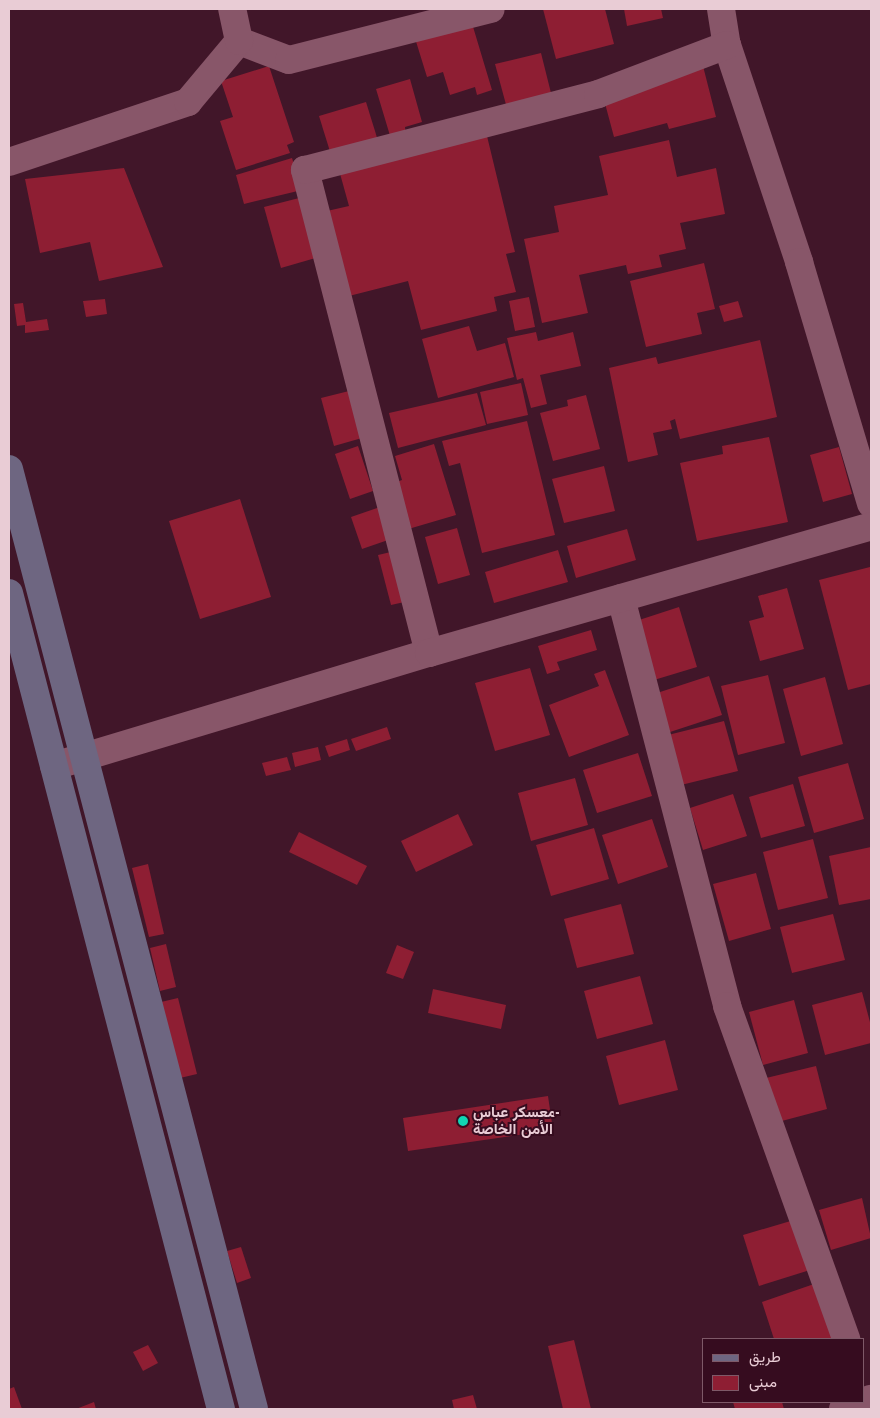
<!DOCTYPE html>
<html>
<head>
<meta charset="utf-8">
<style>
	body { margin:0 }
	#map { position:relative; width:880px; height:1418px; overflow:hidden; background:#411629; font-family:Jost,Vazirmatn,sans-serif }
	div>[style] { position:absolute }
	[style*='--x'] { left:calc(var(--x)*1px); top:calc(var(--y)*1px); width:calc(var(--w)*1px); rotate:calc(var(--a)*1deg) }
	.building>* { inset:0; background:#8e1e33 }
	.minor>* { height:28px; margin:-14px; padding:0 14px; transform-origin:14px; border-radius:14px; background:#885669 }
	.secondary>* { height:28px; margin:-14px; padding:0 14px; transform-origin:14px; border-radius:14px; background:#6e6681 }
	.dots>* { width:14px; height:14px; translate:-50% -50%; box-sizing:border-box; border:2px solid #360c1f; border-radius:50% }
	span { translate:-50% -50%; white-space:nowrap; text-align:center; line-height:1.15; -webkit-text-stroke:4px #360c1f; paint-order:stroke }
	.poi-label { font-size:15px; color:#e9ccd5; font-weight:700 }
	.left { translate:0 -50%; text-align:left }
	.frame { position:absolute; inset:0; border:10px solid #e9ccd5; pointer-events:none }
	.legend { position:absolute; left:702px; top:1338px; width:162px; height:65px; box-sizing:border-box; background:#360c1f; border:1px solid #7e5968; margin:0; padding:6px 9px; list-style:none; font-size:15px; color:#e9ccd5 }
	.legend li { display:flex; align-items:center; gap:10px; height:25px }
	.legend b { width:25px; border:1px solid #7e5968 }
</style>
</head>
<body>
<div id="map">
	<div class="building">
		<i style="clip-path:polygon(543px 9px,605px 9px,614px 44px,556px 59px)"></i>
		<i style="clip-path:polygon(624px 9px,661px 9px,663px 18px,627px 26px)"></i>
		<i style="clip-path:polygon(471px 20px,492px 90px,477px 95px,475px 87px,450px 95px,443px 72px,427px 77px,414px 35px)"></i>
		<i style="clip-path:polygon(541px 53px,553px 101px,508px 112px,495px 64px)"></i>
		<i style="clip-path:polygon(269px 66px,294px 142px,287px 145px,290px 153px,236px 170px,220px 121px,233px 117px,221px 81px)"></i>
		<i style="clip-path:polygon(703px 66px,716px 117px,669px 129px,667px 123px,614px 137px,603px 96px)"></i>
		<i style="clip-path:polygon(410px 79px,422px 122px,405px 127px,406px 135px,391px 139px,376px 89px)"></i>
		<i style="clip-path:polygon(366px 102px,379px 144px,332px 158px,319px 116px)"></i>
		<i style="clip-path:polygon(487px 136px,515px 252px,506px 254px,516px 292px,494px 297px,497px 311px,421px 330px,408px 281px,349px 296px,327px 211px,349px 206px,339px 170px)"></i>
		<i style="clip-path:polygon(669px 140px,677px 177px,716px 168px,725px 214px,680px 223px,686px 249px,659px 255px,662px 267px,628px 274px,626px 265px,579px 275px,588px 313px,542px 323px,524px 239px,559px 232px,554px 206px,608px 195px,599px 156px)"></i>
		<i style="clip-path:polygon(292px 158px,302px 190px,244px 204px,236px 175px)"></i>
		<i style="clip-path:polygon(124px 168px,163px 267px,99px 281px,90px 242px,40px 253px,25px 179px)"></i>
		<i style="clip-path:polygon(303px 197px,319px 257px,281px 268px,264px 207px)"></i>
		<i style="clip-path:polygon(704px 263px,715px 309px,697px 313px,702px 334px,646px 347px,630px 281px)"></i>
		<i style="clip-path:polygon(529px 297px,535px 327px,515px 331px,509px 301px)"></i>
		<i style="clip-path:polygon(105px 299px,107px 314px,86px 317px,83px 301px)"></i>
		<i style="clip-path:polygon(738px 301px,743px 317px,724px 322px,719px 306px)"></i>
		<i style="clip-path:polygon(23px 303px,26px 322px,47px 319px,49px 330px,25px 333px,25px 325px,17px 326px,14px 304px)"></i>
		<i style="clip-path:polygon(469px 326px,477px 351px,505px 343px,514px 377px,438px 398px,422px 339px)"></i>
		<i style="clip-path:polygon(536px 332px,538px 341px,573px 332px,581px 366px,540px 375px,547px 404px,531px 408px,523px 378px,517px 380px,507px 338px)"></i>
		<i style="clip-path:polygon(760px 340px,777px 417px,680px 439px,675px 419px,670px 421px,672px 429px,653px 433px,658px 455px,628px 462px,609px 368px,656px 357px,658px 364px)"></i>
		<i style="clip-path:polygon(521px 383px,528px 415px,487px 424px,480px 392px)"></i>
		<i style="clip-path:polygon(349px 391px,362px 438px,334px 446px,321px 398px)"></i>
		<i style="clip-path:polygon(477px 393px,486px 425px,398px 448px,389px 413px)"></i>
		<i style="clip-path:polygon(586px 395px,600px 449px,553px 461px,540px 413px,568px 406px,567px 400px)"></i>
		<i style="clip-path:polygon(527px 421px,555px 535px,482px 553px,460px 463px,449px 466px,442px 441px)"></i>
		<i style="clip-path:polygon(769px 437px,788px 522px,697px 541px,680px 463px,723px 454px,722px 446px)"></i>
		<i style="clip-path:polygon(434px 444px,456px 515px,405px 530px,391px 484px,402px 480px,395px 456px)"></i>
		<i style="clip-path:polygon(358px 446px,373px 491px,350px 499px,335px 454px)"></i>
		<i style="clip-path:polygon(839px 447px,852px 494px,823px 502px,810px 455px)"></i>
		<i style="clip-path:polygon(604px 466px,615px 511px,564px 523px,552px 479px)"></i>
		<i style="clip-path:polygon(240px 499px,271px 597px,200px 619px,169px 521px)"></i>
		<i style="clip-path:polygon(380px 507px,391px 539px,362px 549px,351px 517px)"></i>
		<i style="clip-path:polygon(457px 528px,470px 575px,438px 584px,425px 537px)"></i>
		<i style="clip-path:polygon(627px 529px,636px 560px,576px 578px,567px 546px)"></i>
		<i style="clip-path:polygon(558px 550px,568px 582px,494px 603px,485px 572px)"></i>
		<i style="clip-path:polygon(395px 551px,409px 601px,391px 605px,378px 555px)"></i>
		<i style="clip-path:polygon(870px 567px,871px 684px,848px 690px,819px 580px)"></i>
		<i style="clip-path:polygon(787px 588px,804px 649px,760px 661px,749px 621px,764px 617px,758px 596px)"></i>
		<i style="clip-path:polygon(679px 607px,697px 667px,654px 680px,636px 621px)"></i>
		<i style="clip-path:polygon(591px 630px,597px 650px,557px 662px,560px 670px,547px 674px,538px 646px)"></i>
		<i style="clip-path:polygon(530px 668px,550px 735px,495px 751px,475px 683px)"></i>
		<i style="clip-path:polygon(605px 670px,629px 735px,569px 757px,549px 705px,599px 686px,594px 674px)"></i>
		<i style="clip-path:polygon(768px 675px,785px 743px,738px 755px,721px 686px)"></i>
		<i style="clip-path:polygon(709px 676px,722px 715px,670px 732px,657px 693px)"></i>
		<i style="clip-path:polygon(825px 677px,843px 744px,801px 756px,783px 689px)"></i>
		<i style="clip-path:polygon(724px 721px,738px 771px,681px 785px,668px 735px)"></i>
		<i style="clip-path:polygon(387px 727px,391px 739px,356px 751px,351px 739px)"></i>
		<i style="clip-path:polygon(347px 739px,350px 750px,329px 757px,325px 746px)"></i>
		<i style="clip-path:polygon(318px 747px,321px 760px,295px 767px,292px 753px)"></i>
		<i style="clip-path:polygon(638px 753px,652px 796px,597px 813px,583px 770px)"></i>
		<i style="clip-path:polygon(287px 757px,291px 770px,266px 776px,262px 763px)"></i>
		<i style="clip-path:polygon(848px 763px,864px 819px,814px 833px,798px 777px)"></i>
		<i style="clip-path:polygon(575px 778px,588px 825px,531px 841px,518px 793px)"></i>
		<i style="clip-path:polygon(793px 784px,805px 826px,761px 838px,749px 797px)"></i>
		<i style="clip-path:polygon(733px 794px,747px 836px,703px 850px,690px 808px)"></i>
		<i style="clip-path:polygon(458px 814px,473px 845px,416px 872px,401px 841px)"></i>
		<i style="clip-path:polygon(652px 819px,668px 867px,618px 884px,602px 835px)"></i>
		<i style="clip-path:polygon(594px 828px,609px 879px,551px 896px,536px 845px)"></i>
		<i style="clip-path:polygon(299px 832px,367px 866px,357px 885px,289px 852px)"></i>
		<i style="clip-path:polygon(813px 839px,828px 898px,778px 910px,763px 852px)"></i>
		<i style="clip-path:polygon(871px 847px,871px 899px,839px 905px,829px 856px)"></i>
		<i style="clip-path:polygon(148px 864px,164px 934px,149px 937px,132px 868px)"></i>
		<i style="clip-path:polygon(756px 873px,771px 929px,729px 941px,713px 884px)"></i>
		<i style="clip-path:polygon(621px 904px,634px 954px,577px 968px,564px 919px)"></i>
		<i style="clip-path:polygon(833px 914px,845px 960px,792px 973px,780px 927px)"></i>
		<i style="clip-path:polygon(166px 944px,176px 987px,160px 991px,150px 948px)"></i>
		<i style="clip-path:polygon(397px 945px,414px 952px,403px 979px,386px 973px)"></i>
		<i style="clip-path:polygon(640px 976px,653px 1024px,597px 1039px,584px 991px)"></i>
		<i style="clip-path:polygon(433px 989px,506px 1005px,501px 1029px,428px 1013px)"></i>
		<i style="clip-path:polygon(862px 992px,871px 1026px,871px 1043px,825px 1055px,812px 1005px)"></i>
		<i style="clip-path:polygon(178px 998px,197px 1074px,180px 1078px,161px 1002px)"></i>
		<i style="clip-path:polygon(794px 1000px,808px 1053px,763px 1065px,749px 1012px)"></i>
		<i style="clip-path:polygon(665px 1040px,678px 1090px,619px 1105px,606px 1056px)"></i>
		<i style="clip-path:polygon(816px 1066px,827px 1109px,778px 1122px,766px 1078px)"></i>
		<i style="clip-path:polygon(548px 1096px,553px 1130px,408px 1151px,403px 1118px)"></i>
		<i style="clip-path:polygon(862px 1198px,871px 1238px,831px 1250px,819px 1210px)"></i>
		<i style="clip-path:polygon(794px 1220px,810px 1270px,759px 1286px,743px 1235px)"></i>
		<i style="clip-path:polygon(241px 1247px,251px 1278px,237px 1283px,227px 1251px)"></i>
		<i style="clip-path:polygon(814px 1284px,833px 1339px,774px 1339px,762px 1302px)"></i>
		<i style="clip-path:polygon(574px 1340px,591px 1409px,563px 1409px,548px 1346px)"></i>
		<i style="clip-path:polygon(148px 1345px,158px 1363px,143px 1371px,133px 1352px)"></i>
		<i style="clip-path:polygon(14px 1387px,22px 1409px,9px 1409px,9px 1389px)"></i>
		<i style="clip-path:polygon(473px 1395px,477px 1409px,454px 1409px,452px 1400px)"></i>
		<i style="clip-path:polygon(94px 1402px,96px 1409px,76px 1409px)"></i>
		<i style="clip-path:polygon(733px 1402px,782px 1402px,784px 1409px,735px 1409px)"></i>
	</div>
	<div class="minor">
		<i style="--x:721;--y:9;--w:36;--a:81"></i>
		<i style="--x:727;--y:45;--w:229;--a:71.6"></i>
		<i style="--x:799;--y:262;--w:252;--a:73.4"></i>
		<i style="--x:239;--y:41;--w:53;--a:20.8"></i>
		<i style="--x:289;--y:60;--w:208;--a:-14.2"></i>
		<i style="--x:9;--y:162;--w:189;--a:-18.5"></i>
		<i style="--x:188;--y:102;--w:80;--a:-50.1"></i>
		<i style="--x:239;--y:41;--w:33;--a:-102"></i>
		<i style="--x:621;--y:598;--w:422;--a:75.4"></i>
		<i style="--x:727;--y:1006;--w:354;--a:70.3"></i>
		<i style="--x:429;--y:653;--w:499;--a:-104.4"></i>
		<i style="--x:305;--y:170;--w:303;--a:-14.5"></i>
		<i style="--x:598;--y:94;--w:138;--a:-20.8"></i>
		<i style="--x:54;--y:766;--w:392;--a:-16.8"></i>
		<i style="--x:429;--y:653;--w:460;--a:-16"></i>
		<i style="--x:843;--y:1409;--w:30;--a:-20"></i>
	</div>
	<div class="secondary">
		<i style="--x:9;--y:469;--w:971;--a:75.39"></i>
		<i style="--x:9;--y:593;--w:843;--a:75.44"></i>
	</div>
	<div class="dots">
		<i style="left:463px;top:1121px;background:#11d5b4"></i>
	</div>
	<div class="poi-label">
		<span class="left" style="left:473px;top:1121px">معسكر عباس-<br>الأمن الخاصة</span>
	</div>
	<div class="frame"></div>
	<ul class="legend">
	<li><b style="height:6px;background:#6e6681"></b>طريق</li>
	<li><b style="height:14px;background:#8e1e33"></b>مبنى</li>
	</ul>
</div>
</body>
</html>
